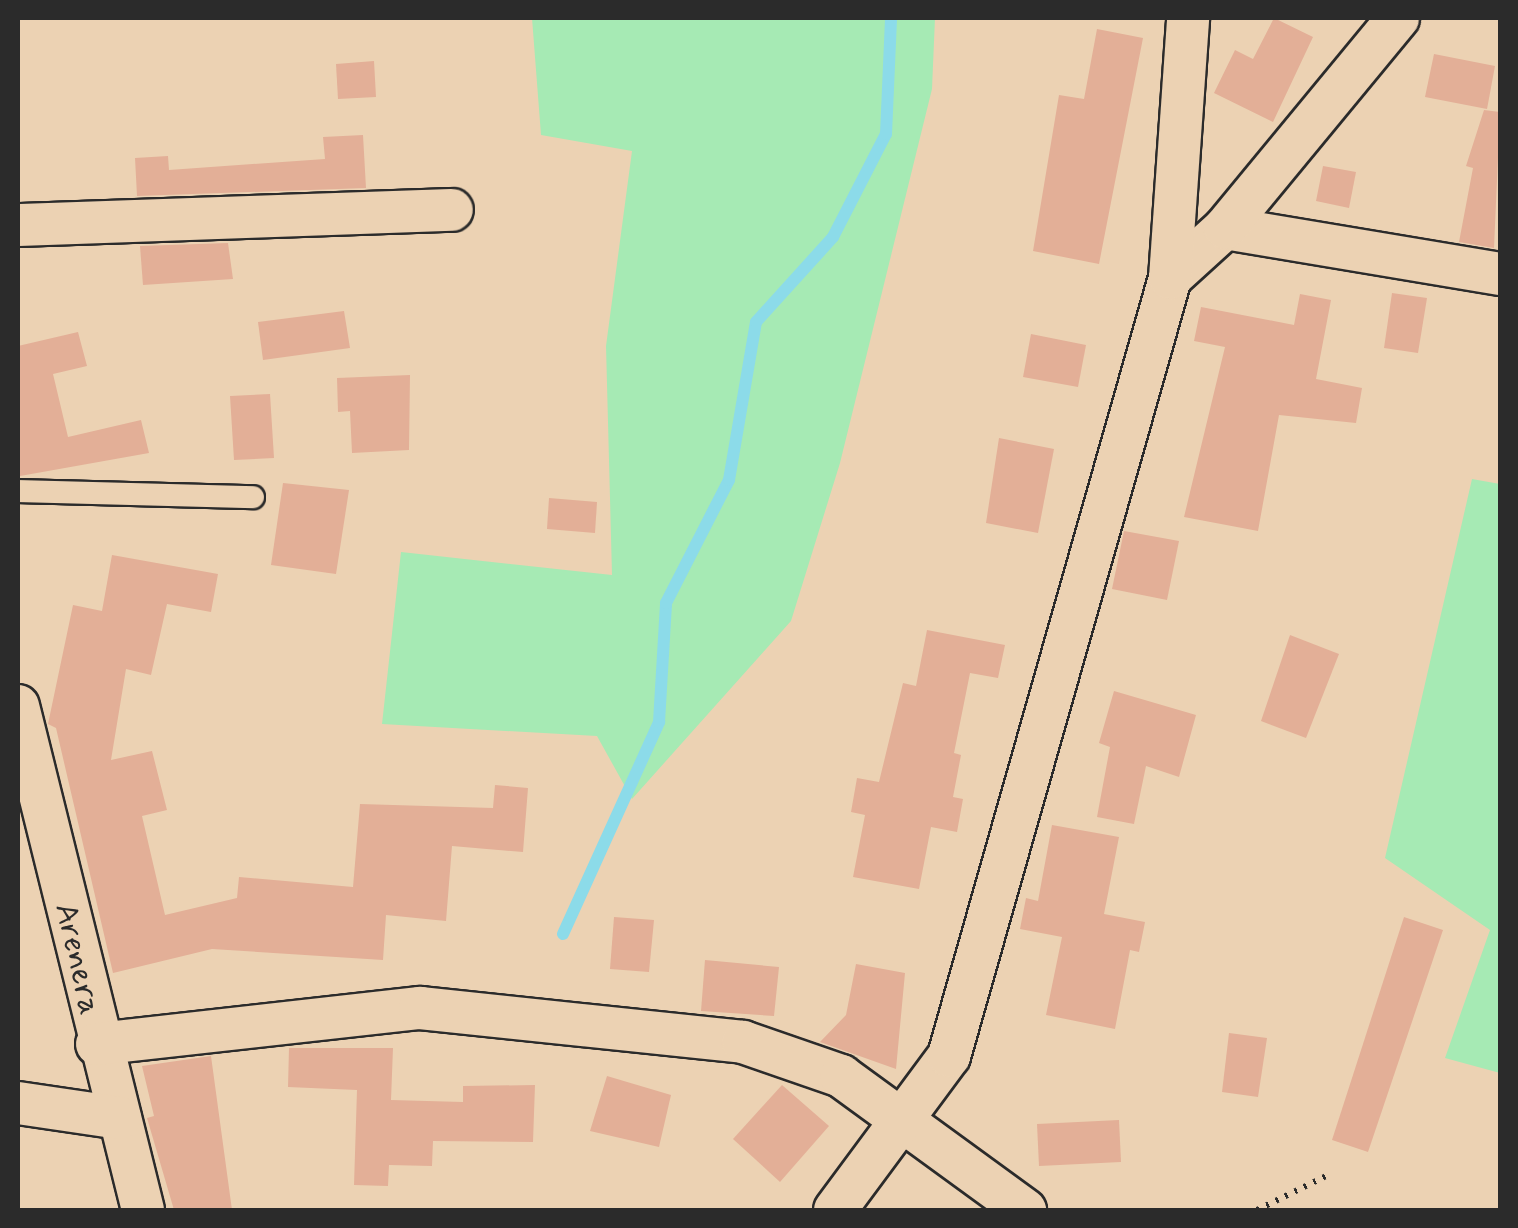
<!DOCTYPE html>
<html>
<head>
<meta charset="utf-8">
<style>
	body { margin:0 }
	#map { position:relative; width:1518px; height:1228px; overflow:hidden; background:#ecd2b3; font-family:Mynerve,sans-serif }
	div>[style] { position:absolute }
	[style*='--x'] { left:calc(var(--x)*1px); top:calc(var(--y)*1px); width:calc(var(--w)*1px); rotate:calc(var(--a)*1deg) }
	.green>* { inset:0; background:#a6eab4 }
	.stream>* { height:12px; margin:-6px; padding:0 6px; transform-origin:6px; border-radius:6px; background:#8cdbe9 }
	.building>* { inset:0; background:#e3af97 }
	.path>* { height:6px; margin-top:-3px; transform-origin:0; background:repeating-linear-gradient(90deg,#2b2b2b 0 2.5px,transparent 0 10.5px) }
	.roads { filter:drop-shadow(2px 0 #2b2b2b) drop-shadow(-2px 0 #2b2b2b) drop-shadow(0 2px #2b2b2b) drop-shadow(0 -2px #2b2b2b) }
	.service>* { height:22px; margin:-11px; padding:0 11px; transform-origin:11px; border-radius:11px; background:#ecd2b3 }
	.minor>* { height:42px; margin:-21px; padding:0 21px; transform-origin:21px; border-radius:21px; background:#ecd2b3 }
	span { translate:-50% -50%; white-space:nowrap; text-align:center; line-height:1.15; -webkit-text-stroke:8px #ecd2b3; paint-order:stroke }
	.street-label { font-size:32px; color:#2b2b2b }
	.frame { position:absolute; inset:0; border:20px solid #2b2b2b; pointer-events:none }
</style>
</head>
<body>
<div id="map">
	<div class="green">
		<i style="clip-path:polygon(532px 18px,935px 18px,932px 89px,840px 463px,791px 621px,632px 799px,597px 736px,382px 724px,401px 552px,612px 575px,606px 346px,632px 151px,541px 135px)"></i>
		<i style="clip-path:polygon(1472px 479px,1500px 484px,1500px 1073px,1445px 1058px,1490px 930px,1385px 858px)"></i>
	</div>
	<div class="stream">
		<i style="--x:563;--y:934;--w:233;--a:-65.6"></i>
		<i style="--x:659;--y:722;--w:119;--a:-86.6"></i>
		<i style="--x:666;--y:603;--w:138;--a:-62.9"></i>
		<i style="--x:729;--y:480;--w:160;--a:-80.3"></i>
		<i style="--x:756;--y:322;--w:115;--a:-47.8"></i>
		<i style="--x:833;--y:237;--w:116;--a:-62.8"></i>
		<i style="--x:886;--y:134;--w:116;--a:-87.5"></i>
	</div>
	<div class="building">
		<i style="clip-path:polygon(1274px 18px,1313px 37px,1273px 122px,1214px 93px,1235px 50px,1253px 59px)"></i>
		<i style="clip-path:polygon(1097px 29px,1143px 38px,1099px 264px,1033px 251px,1059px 95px,1084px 99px)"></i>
		<i style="clip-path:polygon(1434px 54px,1495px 66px,1487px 109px,1425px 97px)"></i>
		<i style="clip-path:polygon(374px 61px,376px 97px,338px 99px,336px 64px)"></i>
		<i style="clip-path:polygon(1484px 110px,1500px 112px,1494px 248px,1459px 242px,1473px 168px,1466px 166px)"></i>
		<i style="clip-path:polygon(363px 135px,366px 188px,137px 196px,135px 158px,168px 156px,169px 170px,325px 159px,323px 137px)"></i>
		<i style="clip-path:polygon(1323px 166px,1356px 172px,1349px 208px,1316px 201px)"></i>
		<i style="clip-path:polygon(228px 243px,233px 279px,143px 285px,140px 246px)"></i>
		<i style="clip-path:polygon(1392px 293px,1427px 298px,1418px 353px,1384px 348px)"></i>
		<i style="clip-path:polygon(1300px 294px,1331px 300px,1316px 379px,1362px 388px,1356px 423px,1279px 415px,1258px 531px,1184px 517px,1225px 347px,1194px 341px,1201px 307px,1294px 325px)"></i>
		<i style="clip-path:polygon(344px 311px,350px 348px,263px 360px,258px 322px)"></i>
		<i style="clip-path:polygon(78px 332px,87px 366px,53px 374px,68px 437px,141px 420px,149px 453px,20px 476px,18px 346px)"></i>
		<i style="clip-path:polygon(1031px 334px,1086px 345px,1078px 387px,1023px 377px)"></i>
		<i style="clip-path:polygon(410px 375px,409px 450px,352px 453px,350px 411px,338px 412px,337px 378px)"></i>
		<i style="clip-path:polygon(270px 394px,274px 458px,234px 460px,230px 396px)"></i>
		<i style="clip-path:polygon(999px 438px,1054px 449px,1038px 533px,986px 523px)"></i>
		<i style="clip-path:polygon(283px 483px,349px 490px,336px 574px,271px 565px)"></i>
		<i style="clip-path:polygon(549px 498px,597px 502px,595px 533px,547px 529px)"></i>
		<i style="clip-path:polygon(1124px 531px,1179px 541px,1167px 600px,1112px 589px)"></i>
		<i style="clip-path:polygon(112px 555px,218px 574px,211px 612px,167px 604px,151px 675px,126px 669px,111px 760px,152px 751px,167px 810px,142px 816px,165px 915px,237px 898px,239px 877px,353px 887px,360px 804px,493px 808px,495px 785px,528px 788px,523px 852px,452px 846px,446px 921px,386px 915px,383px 960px,212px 949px,113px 973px,56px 728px,48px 724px,73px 605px,102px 611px)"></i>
		<i style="clip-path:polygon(927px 630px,1005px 645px,998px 678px,970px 673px,954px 753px,961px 755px,953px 797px,963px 799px,957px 832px,931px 827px,919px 889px,853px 877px,865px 815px,851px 812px,857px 778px,879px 782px,903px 683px,916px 686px)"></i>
		<i style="clip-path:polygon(1290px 635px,1339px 654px,1306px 738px,1261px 721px)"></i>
		<i style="clip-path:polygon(1114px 691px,1196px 715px,1179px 777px,1146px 766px,1134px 824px,1097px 817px,1110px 747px,1099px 743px)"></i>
		<i style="clip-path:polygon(1052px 825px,1119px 837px,1104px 914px,1145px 922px,1139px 952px,1130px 950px,1115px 1029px,1046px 1015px,1062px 937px,1020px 929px,1026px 898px,1038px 901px)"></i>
		<i style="clip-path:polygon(614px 917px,654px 920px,649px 972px,610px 969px)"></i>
		<i style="clip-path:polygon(1404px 917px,1443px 930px,1368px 1152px,1332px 1140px)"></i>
		<i style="clip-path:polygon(705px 960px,779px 967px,774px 1016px,701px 1011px)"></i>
		<i style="clip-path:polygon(856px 964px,905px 973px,896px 1069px,820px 1042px,846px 1015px)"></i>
		<i style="clip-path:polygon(1229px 1033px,1267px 1038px,1258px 1097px,1222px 1092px)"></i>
		<i style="clip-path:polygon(289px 1048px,393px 1048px,391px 1100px,463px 1102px,463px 1086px,535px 1085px,533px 1142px,433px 1141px,432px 1166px,389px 1165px,388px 1186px,354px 1185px,357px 1090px,288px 1087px)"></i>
		<i style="clip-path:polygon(211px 1056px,232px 1210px,174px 1210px,147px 1118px,154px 1116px,142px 1066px)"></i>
		<i style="clip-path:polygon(607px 1076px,671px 1095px,659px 1147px,590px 1131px)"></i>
		<i style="clip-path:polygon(782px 1085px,829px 1126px,780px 1182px,733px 1139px)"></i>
		<i style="clip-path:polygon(1119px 1120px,1121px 1162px,1039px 1166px,1037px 1124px)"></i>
	</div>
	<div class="path">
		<i style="--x:1257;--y:1210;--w:79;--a:-26.2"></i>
	</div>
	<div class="roads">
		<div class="service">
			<i style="--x:18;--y:491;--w:235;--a:1.5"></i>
		</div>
		<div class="minor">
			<i style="--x:18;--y:225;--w:434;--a:-2"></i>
			<i style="--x:1225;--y:228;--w:279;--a:9.5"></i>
			<i style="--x:1170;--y:278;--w:74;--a:-42.3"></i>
			<i style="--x:1225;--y:228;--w:272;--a:-50.5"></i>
			<i style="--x:18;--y:706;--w:519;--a:76.07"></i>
			<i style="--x:97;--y:1044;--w:325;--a:-6.4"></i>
			<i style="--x:420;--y:1008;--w:325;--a:6"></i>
			<i style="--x:743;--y:1042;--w:104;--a:19.1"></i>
			<i style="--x:841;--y:1076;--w:228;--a:36.1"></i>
			<i style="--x:18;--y:1103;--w:103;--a:8.4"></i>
			<i style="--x:835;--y:1210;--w:192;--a:-53.5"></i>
			<i style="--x:949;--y:1056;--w:809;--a:-74.14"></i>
			<i style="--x:1170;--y:278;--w:261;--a:-86"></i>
		</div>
	</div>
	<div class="street-label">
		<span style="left:77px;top:959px;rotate:77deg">Arenera</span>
	</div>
	<div class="frame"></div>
</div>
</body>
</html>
